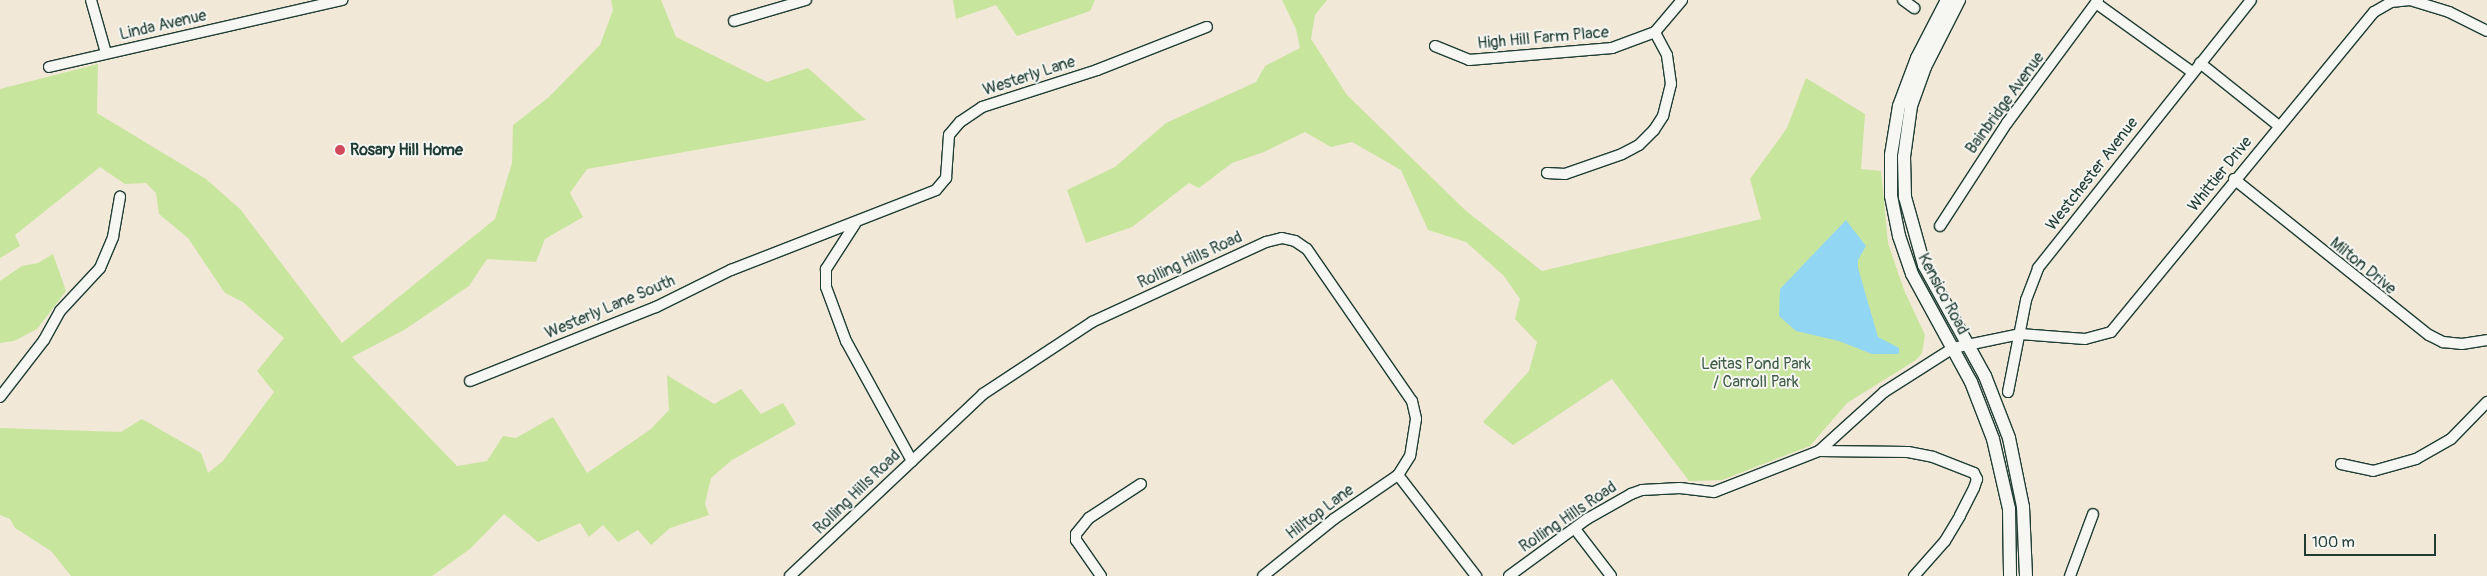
<!DOCTYPE html>
<html>
<head>
<meta charset="utf-8">
<style>
	body { margin:0 }
	#map { position:relative; width:2487px; height:576px; overflow:hidden; background:#f1e8d7; font-family:Pangolin,sans-serif }
	div>[style] { position:absolute }
	[style*='--x'] { left:calc(var(--x)*1px); top:calc(var(--y)*1px); width:calc(var(--w)*1px); rotate:calc(var(--a)*1deg) }
	.green>* { inset:0; background:#c8e59d }
	.water>* { inset:0; background:#91d6f3 }
	.roads { filter:drop-shadow(1px 0 #1f3d34) drop-shadow(-1px 0 #1f3d34) drop-shadow(0 1px #1f3d34) drop-shadow(0 -1px #1f3d34) }
	.minor>* { height:10px; margin:-5px; padding:0 5px; transform-origin:5px; border-radius:5px; background:#f6f6f2 }
	.tertiary>* { height:12px; margin:-6px; padding:0 6px; transform-origin:6px; border-radius:6px; background:#f6f6f2 }
	.dots>* { width:14px; height:14px; translate:-50% -50%; box-sizing:border-box; border:2px solid #f6f6f2; border-radius:50% }
	span { translate:-50% -50%; white-space:nowrap; text-align:center; line-height:1.15; -webkit-text-stroke:4px #f6f6f2; paint-order:stroke }
	.street-label { font-size:16px; color:#1f3d34 }
	.poi-label { font-size:16px; color:#1f3d34; font-weight:700 }
	.left { translate:0 -50%; text-align:left }
	.park-label { font-size:16px; color:#415f49 }
	.scale { position:absolute; left:2304px; top:534px; width:132px; height:22px; box-sizing:border-box; border:2px solid #1f3d34; border-top:0; padding-left:6px; font-size:15px; line-height:18px; white-space:nowrap; color:#1f3d34; -webkit-text-stroke:4px #f6f6f2; paint-order:stroke }
</style>
</head>
<body>
<div id="map">
	<div class="green">
		<i style="clip-path:polygon(611px 0,661px 0,676px 37px,767px 82px,808px 68px,866px 120px,587px 169px,570px 193px,583px 217px,545px 239px,536px 262px,487px 259px,469px 286px,404px 330px,352px 357px,457px 466px,487px 461px,503px 436px,516px 438px,553px 417px,587px 473px,651px 429px,669px 410px,667px 375px,714px 404px,741px 389px,761px 414px,783px 403px,796px 424px,732px 460px,711px 478px,705px 504px,709px 515px,670px 528px,651px 545px,638px 530px,618px 542px,603px 525px,589px 537px,580px 523px,538px 542px,504px 514px,470px 549px,432px 576px,71px 576px,51px 551px,15px 528px,10px 519px,0 515px,0 428px,121px 432px,142px 419px,201px 453px,208px 473px,223px 461px,274px 392px,257px 371px,284px 338px,243px 302px,225px 293px,188px 238px,159px 214px,156px 193px,146px 183px,125px 184px,100px 167px,15px 235px,20px 246px,0 258px,0 89px,98px 64px,97px 113px,206px 179px,240px 209px,342px 343px,495px 219px,512px 163px,513px 125px,549px 97px,600px 45px,613px 10px)"></i>
		<i style="clip-path:polygon(953px 0,1095px 0,1090px 11px,1017px 36px,996px 5px,956px 19px)"></i>
		<i style="clip-path:polygon(1282px 0,1327px 0,1315px 15px,1311px 39px,1347px 95px,1465px 210px,1542px 271px,1761px 219px,1750px 179px,1787px 128px,1806px 78px,1865px 114px,1861px 169px,1881px 171px,1888px 243px,1904px 290px,1925px 335px,1922px 353px,1916px 360px,1847px 403px,1810px 446px,1722px 480px,1689px 481px,1612px 379px,1513px 445px,1483px 422px,1529px 371px,1537px 342px,1515px 319px,1520px 299px,1504px 276px,1466px 242px,1428px 230px,1401px 170px,1352px 142px,1331px 147px,1305px 132px,1264px 152px,1232px 163px,1199px 188px,1189px 183px,1132px 227px,1086px 243px,1067px 190px,1115px 167px,1166px 123px,1256px 82px,1265px 66px,1300px 48px,1296px 29px)"></i>
		<i style="clip-path:polygon(53px 254px,66px 291px,37px 329px,14px 341px,0 343px,0 281px,22px 266px,38px 263px)"></i>
	</div>
	<div class="water">
		<i style="clip-path:polygon(1846px 220px,1866px 246px,1858px 260px,1858px 268px,1878px 337px,1899px 348px,1899px 354px,1872px 354px,1839px 341px,1796px 331px,1779px 316px,1780px 289px)"></i>
	</div>
	<div class="roads">
		<div class="minor">
			<i style="--x:91;--y:0;--w:55;--a:74.2"></i>
			<i style="--x:1903;--y:0;--w:14;--a:36"></i>
			<i style="--x:2096;--y:3;--w:118;--a:35.7"></i>
			<i style="--x:734;--y:21;--w:75;--a:-16.3"></i>
			<i style="--x:1435;--y:46;--w:37;--a:22"></i>
			<i style="--x:1469;--y:60;--w:144;--a:-4.8"></i>
			<i style="--x:1612;--y:48;--w:46;--a:-20.4"></i>
			<i style="--x:1655;--y:32;--w:42;--a:-49.8"></i>
			<i style="--x:2200;--y:63;--w:101;--a:38.6"></i>
			<i style="--x:49;--y:67;--w:301;--a:-12.9"></i>
			<i style="--x:1547;--y:173;--w:18;--a:3"></i>
			<i style="--x:1565;--y:174;--w:60;--a:-19.3"></i>
			<i style="--x:1622;--y:154;--w:19;--a:-28"></i>
			<i style="--x:1639;--y:145;--w:21;--a:-45"></i>
			<i style="--x:1654;--y:130;--w:17;--a:-57"></i>
			<i style="--x:1663;--y:116;--w:33;--a:-76"></i>
			<i style="--x:1671;--y:84;--w:29;--a:-98"></i>
			<i style="--x:1667;--y:55;--w:26;--a:-118"></i>
			<i style="--x:2234;--y:179;--w:250;--a:38.7"></i>
			<i style="--x:2429;--y:335;--w:16;--a:27"></i>
			<i style="--x:2443;--y:342;--w:19;--a:6"></i>
			<i style="--x:2462;--y:344;--w:25;--a:-9"></i>
			<i style="--x:855;--y:224;--w:54;--a:122.8"></i>
			<i style="--x:826;--y:269;--w:18;--a:90"></i>
			<i style="--x:826;--y:287;--w:58;--a:69.7"></i>
			<i style="--x:846;--y:341;--w:137;--a:61.2"></i>
			<i style="--x:1940;--y:226;--w:123;--a:-57"></i>
			<i style="--x:2007;--y:123;--w:153;--a:-53.5"></i>
			<i style="--x:470;--y:381;--w:200;--a:-21.7"></i>
			<i style="--x:656;--y:307;--w:84;--a:-26.3"></i>
			<i style="--x:731;--y:270;--w:220;--a:-21.3"></i>
			<i style="--x:936;--y:190;--w:16;--a:-50"></i>
			<i style="--x:946;--y:178;--w:43;--a:-86"></i>
			<i style="--x:949;--y:135;--w:17;--a:-50"></i>
			<i style="--x:960;--y:122;--w:27;--a:-34"></i>
			<i style="--x:982;--y:107;--w:121;--a:-17.8"></i>
			<i style="--x:1097;--y:70;--w:118;--a:-21.4"></i>
			<i style="--x:2008;--y:392;--w:94;--a:-78.9"></i>
			<i style="--x:2026;--y:300;--w:34;--a:-69"></i>
			<i style="--x:2038;--y:268;--w:342;--a:-51.5"></i>
			<i style="--x:0;--y:397;--w:72;--a:-52.3"></i>
			<i style="--x:44;--y:340;--w:33;--a:-61"></i>
			<i style="--x:60;--y:311;--w:59;--a:-47.1"></i>
			<i style="--x:100;--y:268;--w:34;--a:-67"></i>
			<i style="--x:113;--y:237;--w:41;--a:-80.1"></i>
			<i style="--x:1819;--y:451;--w:88;--a:-42.2"></i>
			<i style="--x:1884;--y:392;--w:82;--a:-32.5"></i>
			<i style="--x:1953;--y:348;--w:68;--a:-11.8"></i>
			<i style="--x:2020;--y:334;--w:65;--a:4.4"></i>
			<i style="--x:2085;--y:339;--w:27;--a:-15"></i>
			<i style="--x:2111;--y:332;--w:414;--a:-50.6"></i>
			<i style="--x:2374;--y:12;--w:20;--a:-30"></i>
			<i style="--x:2391;--y:2;--w:19;--a:-6"></i>
			<i style="--x:2410;--y:0;--w:41;--a:17.1"></i>
			<i style="--x:2449;--y:12;--w:42;--a:26.6"></i>
			<i style="--x:2341;--y:464;--w:33;--a:12"></i>
			<i style="--x:2373;--y:471;--w:45;--a:-15.6"></i>
			<i style="--x:2416;--y:459;--w:40;--a:-29.7"></i>
			<i style="--x:2451;--y:439;--w:52;--a:-45.8"></i>
			<i style="--x:1398;--y:475;--w:128;--a:52.3"></i>
			<i style="--x:1575;--y:529;--w:59;--a:52.5"></i>
			<i style="--x:790;--y:576;--w:265;--a:-43.3"></i>
			<i style="--x:983;--y:394;--w:131;--a:-33.4"></i>
			<i style="--x:1092;--y:322;--w:192;--a:-24.7"></i>
			<i style="--x:1266;--y:242;--w:16;--a:-14"></i>
			<i style="--x:1282;--y:238;--w:13;--a:13"></i>
			<i style="--x:1295;--y:241;--w:14;--a:34"></i>
			<i style="--x:1307;--y:249;--w:185;--a:55.4"></i>
			<i style="--x:1412;--y:401;--w:18;--a:77"></i>
			<i style="--x:1416;--y:419;--w:37;--a:99"></i>
			<i style="--x:1410;--y:456;--w:22;--a:122"></i>
			<i style="--x:1398;--y:475;--w:78;--a:145.5"></i>
			<i style="--x:1334;--y:519;--w:91;--a:141.2"></i>
			<i style="--x:1101;--y:576;--w:44;--a:-124.8"></i>
			<i style="--x:1076;--y:540;--w:6;--a:-90"></i>
			<i style="--x:1076;--y:534;--w:21;--a:-51"></i>
			<i style="--x:1089;--y:518;--w:62;--a:-33.2"></i>
			<i style="--x:1509;--y:576;--w:97;--a:-36.2"></i>
			<i style="--x:1587;--y:519;--w:51;--a:-29.6"></i>
			<i style="--x:1631;--y:494;--w:12;--a:-20"></i>
			<i style="--x:1642;--y:490;--w:38;--a:-3"></i>
			<i style="--x:1680;--y:488;--w:34;--a:7"></i>
			<i style="--x:1714;--y:492;--w:113;--a:-21.3"></i>
			<i style="--x:1819;--y:451;--w:89;--a:0.6"></i>
			<i style="--x:1908;--y:452;--w:25;--a:11"></i>
			<i style="--x:1933;--y:457;--w:44;--a:21.3"></i>
			<i style="--x:1974;--y:473;--w:7;--a:63"></i>
			<i style="--x:1977;--y:479;--w:9;--a:108"></i>
			<i style="--x:1974;--y:488;--w:31;--a:117"></i>
			<i style="--x:1960;--y:516;--w:29;--a:121"></i>
			<i style="--x:1945;--y:541;--w:47;--a:131.5"></i>
			<i style="--x:2070;--y:576;--w:66;--a:-69.6"></i>
		</div>
		<div class="tertiary">
			<i style="--x:1947;--y:0;--w:65;--a:117.3"></i>
			<i style="--x:1917;--y:58;--w:51;--a:110.6"></i>
			<i style="--x:1899;--y:106;--w:50;--a:99.3"></i>
			<i style="--x:1891;--y:155;--w:41;--a:90"></i>
			<i style="--x:1891;--y:196;--w:41;--a:78.7"></i>
			<i style="--x:1899;--y:236;--w:40;--a:71.1"></i>
			<i style="--x:1912;--y:274;--w:123;--a:61.4"></i>
			<i style="--x:1971;--y:382;--w:61;--a:68.9"></i>
			<i style="--x:1993;--y:439;--w:72;--a:77.1"></i>
			<i style="--x:2009;--y:509;--w:67;--a:89.1"></i>
			<i style="--x:1959;--y:0;--w:75;--a:116.9"></i>
			<i style="--x:1925;--y:67;--w:41;--a:109.7"></i>
			<i style="--x:1911;--y:106;--w:51;--a:97.8"></i>
			<i style="--x:1904;--y:157;--w:40;--a:88.6"></i>
			<i style="--x:1905;--y:197;--w:71;--a:74.4"></i>
			<i style="--x:1924;--y:265;--w:127;--a:61.2"></i>
			<i style="--x:1985;--y:376;--w:66;--a:68.8"></i>
			<i style="--x:2009;--y:438;--w:70;--a:78.5"></i>
			<i style="--x:2023;--y:507;--w:69;--a:87.5"></i>
		</div>
	</div>
	<div class="dots">
		<i style="left:340px;top:150px;background:#d1495b"></i>
	</div>
	<div class="street-label">
		<span style="left:163px;top:25px;rotate:-13deg">Linda Avenue</span>
		<span style="left:1543px;top:38px;rotate:-5deg">High Hill Farm Place</span>
		<span style="left:1029px;top:76px;rotate:-18deg">Westerly Lane</span>
		<span style="left:2005px;top:103px;rotate:-54deg">Bainbridge Avenue</span>
		<span style="left:2092px;top:174px;rotate:-52deg">Westchester Avenue</span>
		<span style="left:2220px;top:174px;rotate:-51deg">Whittier Drive</span>
		<span style="left:1190px;top:260px;rotate:-25deg">Rolling Hills Road</span>
		<span style="left:2363px;top:266px;rotate:39deg">Milton Drive</span>
		<span style="left:1943px;top:294px;rotate:62deg">Kensico Road</span>
		<span style="left:610px;top:307px;rotate:-23deg">Westerly Lane South</span>
		<span style="left:857px;top:492px;rotate:-44deg">Rolling Hills Road</span>
		<span style="left:1320px;top:512px;rotate:-37deg">Hilltop Lane</span>
		<span style="left:1568px;top:517px;rotate:-34deg">Rolling Hills Road</span>
	</div>
	<div class="poi-label">
		<span class="left" style="left:350px;top:150px">Rosary Hill Home</span>
	</div>
	<div class="park-label">
		<span style="left:1756px;top:373px">Leitas Pond Park<br>/ Carroll Park</span>
	</div>
	<div class="scale">100 m</div>
</div>
</body>
</html>
